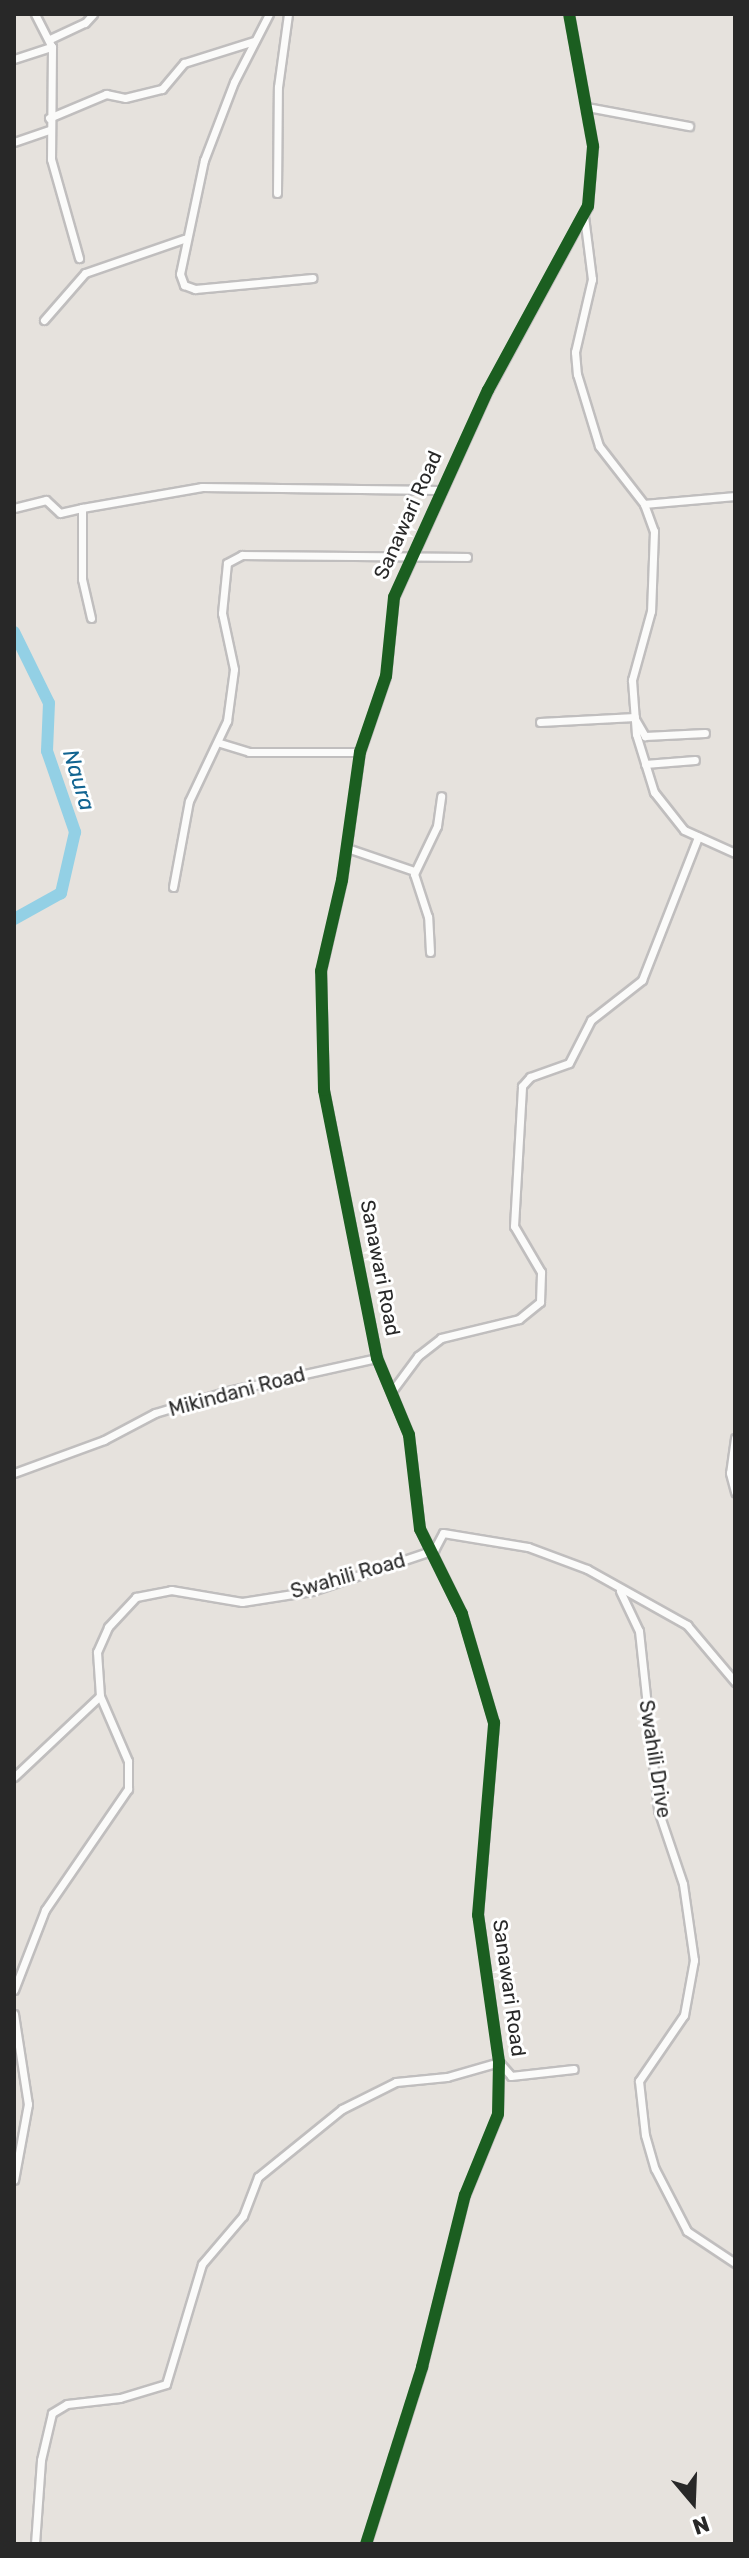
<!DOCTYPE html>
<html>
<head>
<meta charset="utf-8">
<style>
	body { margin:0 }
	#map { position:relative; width:749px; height:2558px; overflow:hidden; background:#e6e2dd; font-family:Rubik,sans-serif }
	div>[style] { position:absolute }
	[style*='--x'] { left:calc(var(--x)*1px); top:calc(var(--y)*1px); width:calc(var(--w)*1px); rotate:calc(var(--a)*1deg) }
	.river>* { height:12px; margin:-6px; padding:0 6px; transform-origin:6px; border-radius:6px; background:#93d0e5 }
	.roads { filter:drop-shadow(2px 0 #c0bebe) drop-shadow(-2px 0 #c0bebe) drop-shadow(0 2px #c0bebe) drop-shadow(0 -2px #c0bebe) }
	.minor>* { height:7px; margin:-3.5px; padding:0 3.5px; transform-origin:3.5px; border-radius:3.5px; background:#fbfbfa }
	.cycleway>* { height:12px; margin:-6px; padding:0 6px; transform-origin:6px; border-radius:6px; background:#1b5e20 }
	span { translate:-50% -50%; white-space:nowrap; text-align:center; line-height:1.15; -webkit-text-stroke:6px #fff; paint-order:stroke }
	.street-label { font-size:20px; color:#282828 }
	.water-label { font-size:22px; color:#126491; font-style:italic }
	.frame { position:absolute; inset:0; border:16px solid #282828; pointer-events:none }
	.north { position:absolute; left:653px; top:2462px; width:80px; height:80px; -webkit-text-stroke:6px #fff; paint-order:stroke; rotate:161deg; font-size:22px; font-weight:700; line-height:32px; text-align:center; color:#282828 }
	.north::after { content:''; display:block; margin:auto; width:28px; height:36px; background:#282828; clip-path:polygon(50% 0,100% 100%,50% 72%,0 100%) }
</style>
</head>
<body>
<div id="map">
	<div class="river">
		<i style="--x:14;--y:632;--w:79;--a:63.8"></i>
		<i style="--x:49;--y:703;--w:48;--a:92.4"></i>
		<i style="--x:47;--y:751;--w:86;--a:70.9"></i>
		<i style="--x:75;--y:832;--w:63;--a:102.9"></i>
		<i style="--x:61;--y:893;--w:54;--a:151"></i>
	</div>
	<div class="roads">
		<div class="minor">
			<i style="--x:35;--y:14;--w:37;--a:63"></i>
			<i style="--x:52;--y:47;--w:112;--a:90.5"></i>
			<i style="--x:51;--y:159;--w:103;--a:74.2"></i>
			<i style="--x:269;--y:14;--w:76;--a:117.2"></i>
			<i style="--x:234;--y:82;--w:84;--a:111"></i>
			<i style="--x:204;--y:160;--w:116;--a:101.9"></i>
			<i style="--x:180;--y:274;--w:12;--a:70"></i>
			<i style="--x:184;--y:285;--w:12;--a:20"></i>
			<i style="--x:195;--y:289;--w:118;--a:-5.4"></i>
			<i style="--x:50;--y:39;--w:38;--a:-25"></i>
			<i style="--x:85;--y:23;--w:12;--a:-48"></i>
			<i style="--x:14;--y:59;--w:40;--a:-18"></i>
			<i style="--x:587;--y:107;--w:104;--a:10.6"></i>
			<i style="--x:49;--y:118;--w:62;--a:-22.8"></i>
			<i style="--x:106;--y:94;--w:19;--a:12"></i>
			<i style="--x:125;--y:98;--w:38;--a:-14"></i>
			<i style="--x:162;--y:89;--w:34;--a:-50"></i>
			<i style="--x:184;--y:63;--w:73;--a:-17.4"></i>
			<i style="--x:14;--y:142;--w:37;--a:-19"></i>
			<i style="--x:277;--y:193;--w:106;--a:-89.5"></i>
			<i style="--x:278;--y:87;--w:74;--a:-82.2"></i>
			<i style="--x:584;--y:216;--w:64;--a:82.8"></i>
			<i style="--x:592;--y:279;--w:75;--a:103.1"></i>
			<i style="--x:575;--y:352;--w:22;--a:85"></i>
			<i style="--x:577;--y:374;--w:75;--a:73"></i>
			<i style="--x:599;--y:446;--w:73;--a:52.2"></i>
			<i style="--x:644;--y:504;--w:29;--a:70"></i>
			<i style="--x:654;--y:531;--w:80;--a:92.1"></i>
			<i style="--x:651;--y:611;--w:72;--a:105.4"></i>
			<i style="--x:632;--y:680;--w:54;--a:85.8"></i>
			<i style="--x:636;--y:734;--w:61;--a:72.8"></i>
			<i style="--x:654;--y:792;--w:48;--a:51.7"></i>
			<i style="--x:684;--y:830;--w:56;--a:24.3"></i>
			<i style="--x:44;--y:320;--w:62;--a:-48.9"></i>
			<i style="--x:85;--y:273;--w:105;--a:-19"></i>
			<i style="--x:644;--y:504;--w:91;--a:-5"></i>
			<i style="--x:14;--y:508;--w:33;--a:-14"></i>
			<i style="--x:46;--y:500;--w:19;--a:43"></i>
			<i style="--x:60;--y:513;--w:23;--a:-13"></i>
			<i style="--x:82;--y:508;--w:71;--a:90"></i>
			<i style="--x:82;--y:579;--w:40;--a:77"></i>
			<i style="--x:82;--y:508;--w:122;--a:-9.9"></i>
			<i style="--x:202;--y:487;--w:238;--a:0.7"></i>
			<i style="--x:635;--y:719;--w:20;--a:60"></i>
			<i style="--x:645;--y:736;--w:60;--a:-2.9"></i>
			<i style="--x:540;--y:722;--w:95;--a:-3"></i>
			<i style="--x:220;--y:743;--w:30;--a:17"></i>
			<i style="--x:249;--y:752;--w:111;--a:0"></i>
			<i style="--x:645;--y:764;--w:50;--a:-4.6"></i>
			<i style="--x:347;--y:848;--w:71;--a:18.9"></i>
			<i style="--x:173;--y:887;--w:87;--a:-79.5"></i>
			<i style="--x:189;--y:801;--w:89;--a:-64.6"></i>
			<i style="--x:227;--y:721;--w:52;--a:-82.3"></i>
			<i style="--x:234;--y:669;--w:57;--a:-102.1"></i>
			<i style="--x:222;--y:613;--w:50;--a:-84.3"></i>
			<i style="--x:227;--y:563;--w:17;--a:-28"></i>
			<i style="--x:242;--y:555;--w:225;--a:0.5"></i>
			<i style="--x:430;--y:952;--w:35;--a:-93"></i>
			<i style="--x:428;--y:917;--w:45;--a:-108"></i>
			<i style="--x:414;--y:874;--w:53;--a:-64.4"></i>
			<i style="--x:437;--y:826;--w:30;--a:-82"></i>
			<i style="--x:392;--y:1391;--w:44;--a:-53.4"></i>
			<i style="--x:418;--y:1356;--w:29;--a:-38"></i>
			<i style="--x:441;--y:1338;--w:80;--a:-13.7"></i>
			<i style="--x:519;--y:1319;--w:27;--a:-39"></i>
			<i style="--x:540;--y:1302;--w:30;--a:-88"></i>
			<i style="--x:541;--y:1272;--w:53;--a:-120.4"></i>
			<i style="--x:514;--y:1226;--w:140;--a:-86.7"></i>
			<i style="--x:522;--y:1086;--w:12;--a:-48"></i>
			<i style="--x:530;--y:1077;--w:41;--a:-19.7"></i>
			<i style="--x:569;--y:1063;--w:48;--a:-62.9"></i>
			<i style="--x:591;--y:1020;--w:65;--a:-38.1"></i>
			<i style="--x:642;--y:980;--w:154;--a:-68.6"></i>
			<i style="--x:735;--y:1438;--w:35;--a:98"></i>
			<i style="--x:730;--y:1473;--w:20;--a:75"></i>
			<i style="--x:14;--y:1473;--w:96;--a:-20.1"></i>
			<i style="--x:104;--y:1440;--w:58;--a:-27.9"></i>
			<i style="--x:155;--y:1413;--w:76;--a:-16.8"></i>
			<i style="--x:228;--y:1391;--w:153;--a:-12.5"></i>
			<i style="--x:620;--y:1591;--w:44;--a:64.6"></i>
			<i style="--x:639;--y:1631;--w:180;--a:83.9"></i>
			<i style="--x:658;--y:1810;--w:78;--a:71.3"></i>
			<i style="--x:683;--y:1884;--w:77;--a:81.8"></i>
			<i style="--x:694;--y:1960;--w:56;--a:100.3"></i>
			<i style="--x:684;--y:2015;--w:80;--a:124.3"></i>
			<i style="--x:639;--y:2081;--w:54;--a:83.7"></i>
			<i style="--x:645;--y:2135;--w:35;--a:74"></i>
			<i style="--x:655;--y:2169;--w:70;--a:62.7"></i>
			<i style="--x:687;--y:2231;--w:58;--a:33.7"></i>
			<i style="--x:14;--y:1777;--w:118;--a:-43.3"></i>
			<i style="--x:100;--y:1696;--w:44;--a:-93.9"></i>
			<i style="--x:97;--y:1652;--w:27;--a:-66"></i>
			<i style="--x:108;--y:1627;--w:41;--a:-47"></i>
			<i style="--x:136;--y:1597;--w:36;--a:-11"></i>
			<i style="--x:171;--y:1590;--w:72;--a:9.6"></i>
			<i style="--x:242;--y:1602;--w:71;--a:-8.9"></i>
			<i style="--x:312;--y:1591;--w:129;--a:-18.6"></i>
			<i style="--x:434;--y:1550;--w:19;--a:-62"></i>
			<i style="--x:443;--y:1533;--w:86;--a:9.4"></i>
			<i style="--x:528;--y:1547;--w:63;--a:20.4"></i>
			<i style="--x:587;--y:1569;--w:115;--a:29.2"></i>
			<i style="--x:687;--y:1625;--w:75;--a:49.9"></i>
			<i style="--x:14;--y:1990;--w:86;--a:-68.8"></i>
			<i style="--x:45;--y:1910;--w:147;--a:-55.6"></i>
			<i style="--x:128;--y:1789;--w:28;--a:-90"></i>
			<i style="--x:128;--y:1761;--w:71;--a:-113.3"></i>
			<i style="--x:14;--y:2014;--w:91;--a:81.2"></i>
			<i style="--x:28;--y:2104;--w:77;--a:100.4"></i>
			<i style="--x:35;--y:2544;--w:84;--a:-85.9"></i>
			<i style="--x:41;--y:2460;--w:48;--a:-76.8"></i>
			<i style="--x:52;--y:2413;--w:17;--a:-31"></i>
			<i style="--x:67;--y:2404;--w:53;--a:-6.5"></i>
			<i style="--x:120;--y:2398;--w:48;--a:-16.9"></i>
			<i style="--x:166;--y:2384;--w:125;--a:-73.3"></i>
			<i style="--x:202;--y:2264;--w:63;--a:-49.5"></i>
			<i style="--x:243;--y:2216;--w:42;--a:-69"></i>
			<i style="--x:258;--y:2177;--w:108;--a:-39"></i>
			<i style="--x:342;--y:2109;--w:60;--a:-26.6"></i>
			<i style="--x:396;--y:2082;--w:51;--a:-5.6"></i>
			<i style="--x:447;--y:2077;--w:54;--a:-16.1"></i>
			<i style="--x:499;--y:2062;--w:18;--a:49"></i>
			<i style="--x:511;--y:2076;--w:63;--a:-6.3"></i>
			<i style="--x:366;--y:2544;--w:186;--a:-72.4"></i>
			<i style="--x:422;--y:2367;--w:177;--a:-76"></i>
			<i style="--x:465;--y:2195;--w:87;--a:-67.8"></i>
			<i style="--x:498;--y:2114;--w:52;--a:-88.9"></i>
			<i style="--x:499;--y:2062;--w:148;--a:-98.1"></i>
			<i style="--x:478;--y:1915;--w:193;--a:-85.2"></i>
			<i style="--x:494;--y:1723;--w:114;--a:-106.4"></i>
			<i style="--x:462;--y:1614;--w:95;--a:-116.3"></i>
			<i style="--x:420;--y:1529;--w:95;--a:-96.7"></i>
			<i style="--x:409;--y:1435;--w:83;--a:-112.6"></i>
			<i style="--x:377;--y:1358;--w:273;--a:-101.2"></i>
			<i style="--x:324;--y:1090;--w:119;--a:-91.4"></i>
			<i style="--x:321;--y:971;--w:93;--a:-77"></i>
			<i style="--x:342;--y:880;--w:129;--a:-82"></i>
			<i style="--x:360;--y:752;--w:80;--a:-71.1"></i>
			<i style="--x:386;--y:676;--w:79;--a:-84.2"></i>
			<i style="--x:394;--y:597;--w:227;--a:-65.6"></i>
			<i style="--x:488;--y:390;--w:209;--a:-61.5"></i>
			<i style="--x:588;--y:206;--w:60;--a:-85.2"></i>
			<i style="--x:593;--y:146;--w:134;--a:-100.3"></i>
		</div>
	</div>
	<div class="cycleway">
		<i style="--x:366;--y:2544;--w:186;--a:-72.4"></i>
		<i style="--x:422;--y:2367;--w:177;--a:-76"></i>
		<i style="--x:465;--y:2195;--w:87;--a:-67.8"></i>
		<i style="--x:498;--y:2114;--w:52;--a:-88.9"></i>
		<i style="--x:499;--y:2062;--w:148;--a:-98.1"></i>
		<i style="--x:478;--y:1915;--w:193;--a:-85.2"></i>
		<i style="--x:494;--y:1723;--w:114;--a:-106.4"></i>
		<i style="--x:462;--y:1614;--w:95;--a:-116.3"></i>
		<i style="--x:420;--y:1529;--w:95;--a:-96.7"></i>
		<i style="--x:409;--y:1435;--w:83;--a:-112.6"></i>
		<i style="--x:377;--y:1358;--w:273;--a:-101.2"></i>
		<i style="--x:324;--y:1090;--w:119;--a:-91.4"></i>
		<i style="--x:321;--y:971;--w:93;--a:-77"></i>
		<i style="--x:342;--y:880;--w:129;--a:-82"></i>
		<i style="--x:360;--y:752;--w:80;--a:-71.1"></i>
		<i style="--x:386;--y:676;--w:79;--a:-84.2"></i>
		<i style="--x:394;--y:597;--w:227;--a:-65.6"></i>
		<i style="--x:488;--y:390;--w:209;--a:-61.5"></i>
		<i style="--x:588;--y:206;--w:60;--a:-85.2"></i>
		<i style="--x:593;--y:146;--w:134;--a:-100.3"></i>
	</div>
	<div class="street-label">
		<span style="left:408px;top:515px;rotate:-66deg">Sanawari Road</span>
		<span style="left:380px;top:1268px;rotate:79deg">Sanawari Road</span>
		<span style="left:237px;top:1392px;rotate:-15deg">Mikindani Road</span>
		<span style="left:348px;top:1576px;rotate:-16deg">Swahili Road</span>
		<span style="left:655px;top:1759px;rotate:81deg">Swahili Drive</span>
		<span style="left:509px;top:1988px;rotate:82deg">Sanawari Road</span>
	</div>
	<div class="water-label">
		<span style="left:79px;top:780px;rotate:73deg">Naura</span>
	</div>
	<div class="frame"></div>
	<div class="north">N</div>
</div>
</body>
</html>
